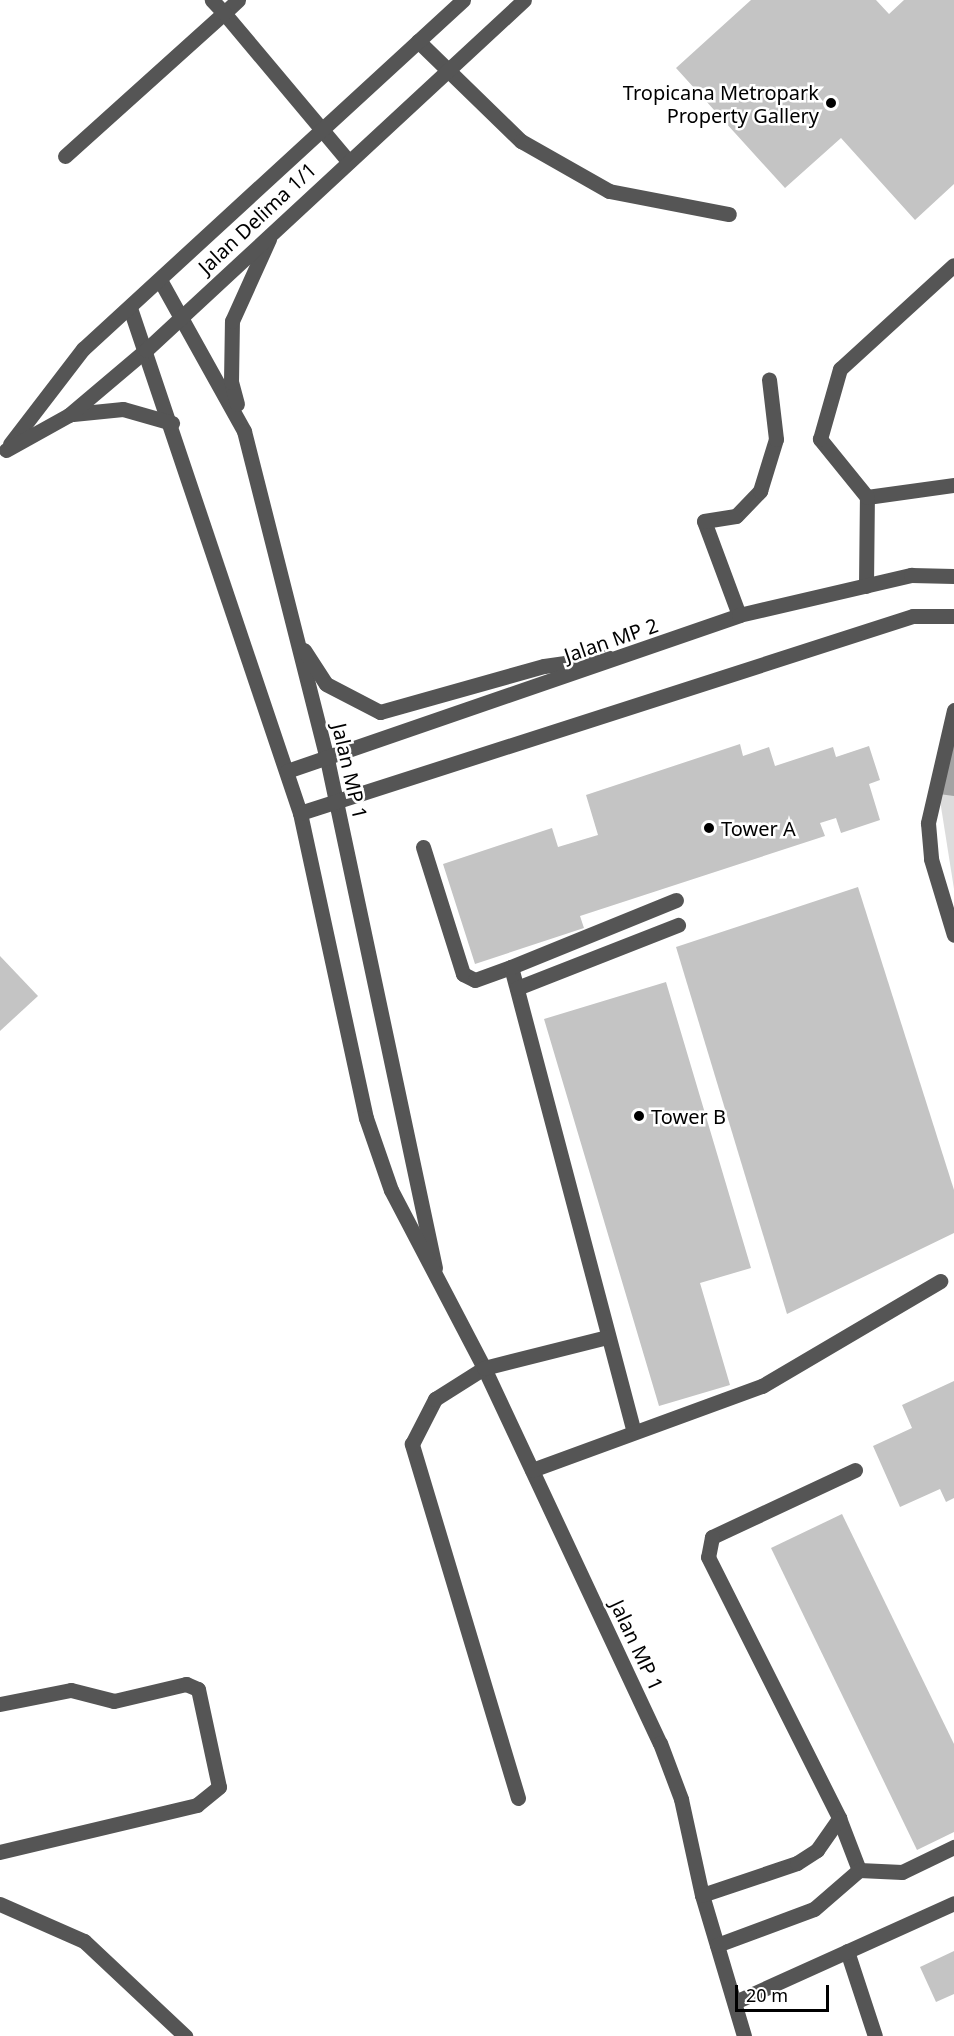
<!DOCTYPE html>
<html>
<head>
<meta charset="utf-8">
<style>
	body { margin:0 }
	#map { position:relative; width:954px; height:2036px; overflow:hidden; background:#fff; font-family:"Noto Sans",sans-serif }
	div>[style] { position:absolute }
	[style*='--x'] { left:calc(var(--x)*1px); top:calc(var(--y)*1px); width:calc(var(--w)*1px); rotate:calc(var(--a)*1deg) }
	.green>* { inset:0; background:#dcdcdc }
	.water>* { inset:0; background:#a3a3a3 }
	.building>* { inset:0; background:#c4c4c4 }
	.minor>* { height:15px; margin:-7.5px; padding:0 7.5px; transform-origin:7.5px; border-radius:7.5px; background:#555 }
	.dots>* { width:16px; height:16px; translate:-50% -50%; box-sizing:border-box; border:3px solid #fff; border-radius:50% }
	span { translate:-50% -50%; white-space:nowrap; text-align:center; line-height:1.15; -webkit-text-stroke:5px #fff; paint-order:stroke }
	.poi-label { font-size:20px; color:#000 }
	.right { translate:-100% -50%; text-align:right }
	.left { translate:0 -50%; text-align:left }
	.street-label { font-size:20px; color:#000 }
	.scale { position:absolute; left:735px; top:1985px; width:94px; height:27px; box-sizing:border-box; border:3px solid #000; border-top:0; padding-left:8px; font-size:18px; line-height:21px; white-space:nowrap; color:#000; -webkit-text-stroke:4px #fff; paint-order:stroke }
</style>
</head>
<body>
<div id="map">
	<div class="green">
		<i style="clip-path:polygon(954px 722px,954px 889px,939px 794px)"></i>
	</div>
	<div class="water">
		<i style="clip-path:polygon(954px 722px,954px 796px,939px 794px)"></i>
	</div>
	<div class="building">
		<i style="clip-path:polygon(751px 0,876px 0,889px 14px,904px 0,954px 0,954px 184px,915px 220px,841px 138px,785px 188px,676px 68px)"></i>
		<i style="clip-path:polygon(740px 744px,743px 756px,769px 747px,775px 766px,833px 747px,836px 757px,869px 746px,880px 780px,869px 784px,880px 820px,841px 833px,836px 818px,820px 823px,825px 836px,580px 916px,584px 928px,475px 964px,443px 864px,552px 828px,558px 847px,598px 835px,586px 795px)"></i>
		<i style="clip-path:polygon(858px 887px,954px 1190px,954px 1233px,787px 1314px,676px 947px)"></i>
		<i style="clip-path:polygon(0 956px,38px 996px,0 1031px)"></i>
		<i style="clip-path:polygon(666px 982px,751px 1268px,700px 1283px,730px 1385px,659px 1406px,544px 1019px)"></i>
		<i style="clip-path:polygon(954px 1381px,954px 1498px,946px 1502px,940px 1489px,900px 1507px,873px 1446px,912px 1428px,902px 1405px)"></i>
		<i style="clip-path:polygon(842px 1514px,954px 1744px,954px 1832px,917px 1850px,771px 1548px)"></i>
		<i style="clip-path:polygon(954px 1951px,954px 1994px,936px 2002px,920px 1967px)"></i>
	</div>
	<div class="minor">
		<i style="--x:238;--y:0;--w:19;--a:137"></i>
		<i style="--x:224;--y:13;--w:194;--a:50"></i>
		<i style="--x:418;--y:41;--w:144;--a:44.2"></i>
		<i style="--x:521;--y:141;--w:101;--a:29.6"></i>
		<i style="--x:609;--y:191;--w:122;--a:10.9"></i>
		<i style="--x:65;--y:156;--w:214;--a:-42"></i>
		<i style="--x:224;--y:13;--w:18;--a:-133"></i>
		<i style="--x:160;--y:280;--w:173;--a:60.9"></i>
		<i style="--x:244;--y:431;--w:338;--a:75.8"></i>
		<i style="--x:327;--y:759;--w:520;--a:78.02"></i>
		<i style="--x:130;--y:308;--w:533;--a:71.4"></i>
		<i style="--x:300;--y:813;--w:312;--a:77.8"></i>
		<i style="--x:366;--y:1118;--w:76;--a:70.9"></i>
		<i style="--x:391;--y:1190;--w:201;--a:62.4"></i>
		<i style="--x:484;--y:1368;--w:414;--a:64.9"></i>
		<i style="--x:660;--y:1743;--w:60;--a:69.4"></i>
		<i style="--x:681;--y:1799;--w:98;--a:77.7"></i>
		<i style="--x:702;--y:1895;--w:147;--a:73.4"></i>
		<i style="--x:237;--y:404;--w:23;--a:-105"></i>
		<i style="--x:231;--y:382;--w:61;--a:-89.1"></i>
		<i style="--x:232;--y:321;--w:90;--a:-65.7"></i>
		<i style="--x:73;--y:414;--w:50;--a:-5.7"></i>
		<i style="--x:123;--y:409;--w:51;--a:15.9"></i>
		<i style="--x:10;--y:444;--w:120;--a:-52.5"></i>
		<i style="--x:83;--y:349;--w:516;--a:-42.57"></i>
		<i style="--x:6;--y:450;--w:72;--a:-29.1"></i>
		<i style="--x:69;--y:415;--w:101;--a:-40.2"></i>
		<i style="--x:146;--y:350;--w:515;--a:-42.8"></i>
		<i style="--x:867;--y:497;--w:88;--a:-7.9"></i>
		<i style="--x:866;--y:586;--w:89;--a:-89.4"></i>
		<i style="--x:867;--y:497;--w:75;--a:-129"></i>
		<i style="--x:820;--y:439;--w:73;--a:-74.1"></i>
		<i style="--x:840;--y:369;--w:154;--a:-42.4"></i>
		<i style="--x:739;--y:615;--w:100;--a:-110.4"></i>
		<i style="--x:704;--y:521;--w:32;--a:-9"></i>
		<i style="--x:736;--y:516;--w:35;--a:-46"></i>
		<i style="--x:760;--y:491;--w:54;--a:-72.9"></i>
		<i style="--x:776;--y:439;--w:60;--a:-96.7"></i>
		<i style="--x:304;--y:650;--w:40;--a:57.1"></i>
		<i style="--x:326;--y:684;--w:61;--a:27.4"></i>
		<i style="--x:380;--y:712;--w:170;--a:-15.7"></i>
		<i style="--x:544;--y:666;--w:64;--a:-8.1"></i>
		<i style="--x:954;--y:710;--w:116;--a:103"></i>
		<i style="--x:928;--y:823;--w:36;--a:85"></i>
		<i style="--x:931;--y:859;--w:79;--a:73.2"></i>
		<i style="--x:287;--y:771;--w:478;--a:-19"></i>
		<i style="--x:739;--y:615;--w:177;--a:-13.1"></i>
		<i style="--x:911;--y:575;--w:43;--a:1.3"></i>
		<i style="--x:300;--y:813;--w:644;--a:-17.82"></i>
		<i style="--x:913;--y:616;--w:41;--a:0"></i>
		<i style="--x:423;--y:847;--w:133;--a:72.5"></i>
		<i style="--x:463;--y:974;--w:13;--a:27"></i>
		<i style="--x:475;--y:980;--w:38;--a:-20"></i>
		<i style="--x:511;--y:967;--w:478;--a:75.2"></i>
		<i style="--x:511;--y:967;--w:178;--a:-22.1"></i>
		<i style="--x:517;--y:988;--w:173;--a:-21.4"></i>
		<i style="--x:532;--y:1470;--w:245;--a:-20.1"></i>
		<i style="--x:762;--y:1386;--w:207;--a:-30.5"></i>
		<i style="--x:855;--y:1470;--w:158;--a:154.9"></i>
		<i style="--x:712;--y:1537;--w:20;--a:101"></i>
		<i style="--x:708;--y:1557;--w:292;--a:63.3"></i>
		<i style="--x:839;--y:1818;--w:56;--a:69"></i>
		<i style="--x:859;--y:1870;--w:43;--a:2.7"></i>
		<i style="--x:902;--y:1872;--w:58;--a:-25.7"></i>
		<i style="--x:0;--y:1704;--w:72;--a:-11.2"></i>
		<i style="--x:71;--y:1690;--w:44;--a:14.3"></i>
		<i style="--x:114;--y:1701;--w:74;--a:-13.3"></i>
		<i style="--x:186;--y:1684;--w:13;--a:23"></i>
		<i style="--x:198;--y:1689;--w:100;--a:77.9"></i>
		<i style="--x:219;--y:1787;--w:28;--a:141"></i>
		<i style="--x:197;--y:1805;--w:203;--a:166.6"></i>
		<i style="--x:518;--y:1798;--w:370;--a:-106.7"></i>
		<i style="--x:412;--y:1444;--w:51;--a:-62.9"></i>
		<i style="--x:435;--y:1399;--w:58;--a:-32.3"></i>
		<i style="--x:484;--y:1368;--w:127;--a:-14.1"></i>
		<i style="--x:702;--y:1895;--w:100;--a:-18.6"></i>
		<i style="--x:797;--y:1863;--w:24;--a:-33"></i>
		<i style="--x:817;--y:1850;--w:39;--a:-55"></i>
		<i style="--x:0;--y:1904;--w:92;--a:23.8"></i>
		<i style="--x:84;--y:1941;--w:139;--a:43.2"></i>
		<i style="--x:717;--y:1945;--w:103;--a:-20.4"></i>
		<i style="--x:814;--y:1909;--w:60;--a:-40.9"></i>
		<i style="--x:847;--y:1951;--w:89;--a:71.8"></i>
		<i style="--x:735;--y:2002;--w:240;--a:-24.3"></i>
	</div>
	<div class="dots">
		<i style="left:831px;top:103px;background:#000"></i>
		<i style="left:709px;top:828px;background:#000"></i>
		<i style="left:639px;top:1116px;background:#000"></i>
	</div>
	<div class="poi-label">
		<span class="right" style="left:819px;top:104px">Tropicana Metropark<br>Property Gallery</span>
		<span class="left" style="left:721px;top:828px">Tower A</span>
		<span class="left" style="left:651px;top:1116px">Tower B</span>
	</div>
	<div class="street-label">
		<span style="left:257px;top:218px;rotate:-43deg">Jalan Delima 1/1</span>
		<span style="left:611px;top:640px;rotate:-19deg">Jalan MP 2</span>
		<span style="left:350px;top:771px;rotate:77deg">Jalan MP 1</span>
		<span style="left:637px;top:1645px;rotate:65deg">Jalan MP 1</span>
	</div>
	<div class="scale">20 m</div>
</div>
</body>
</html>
